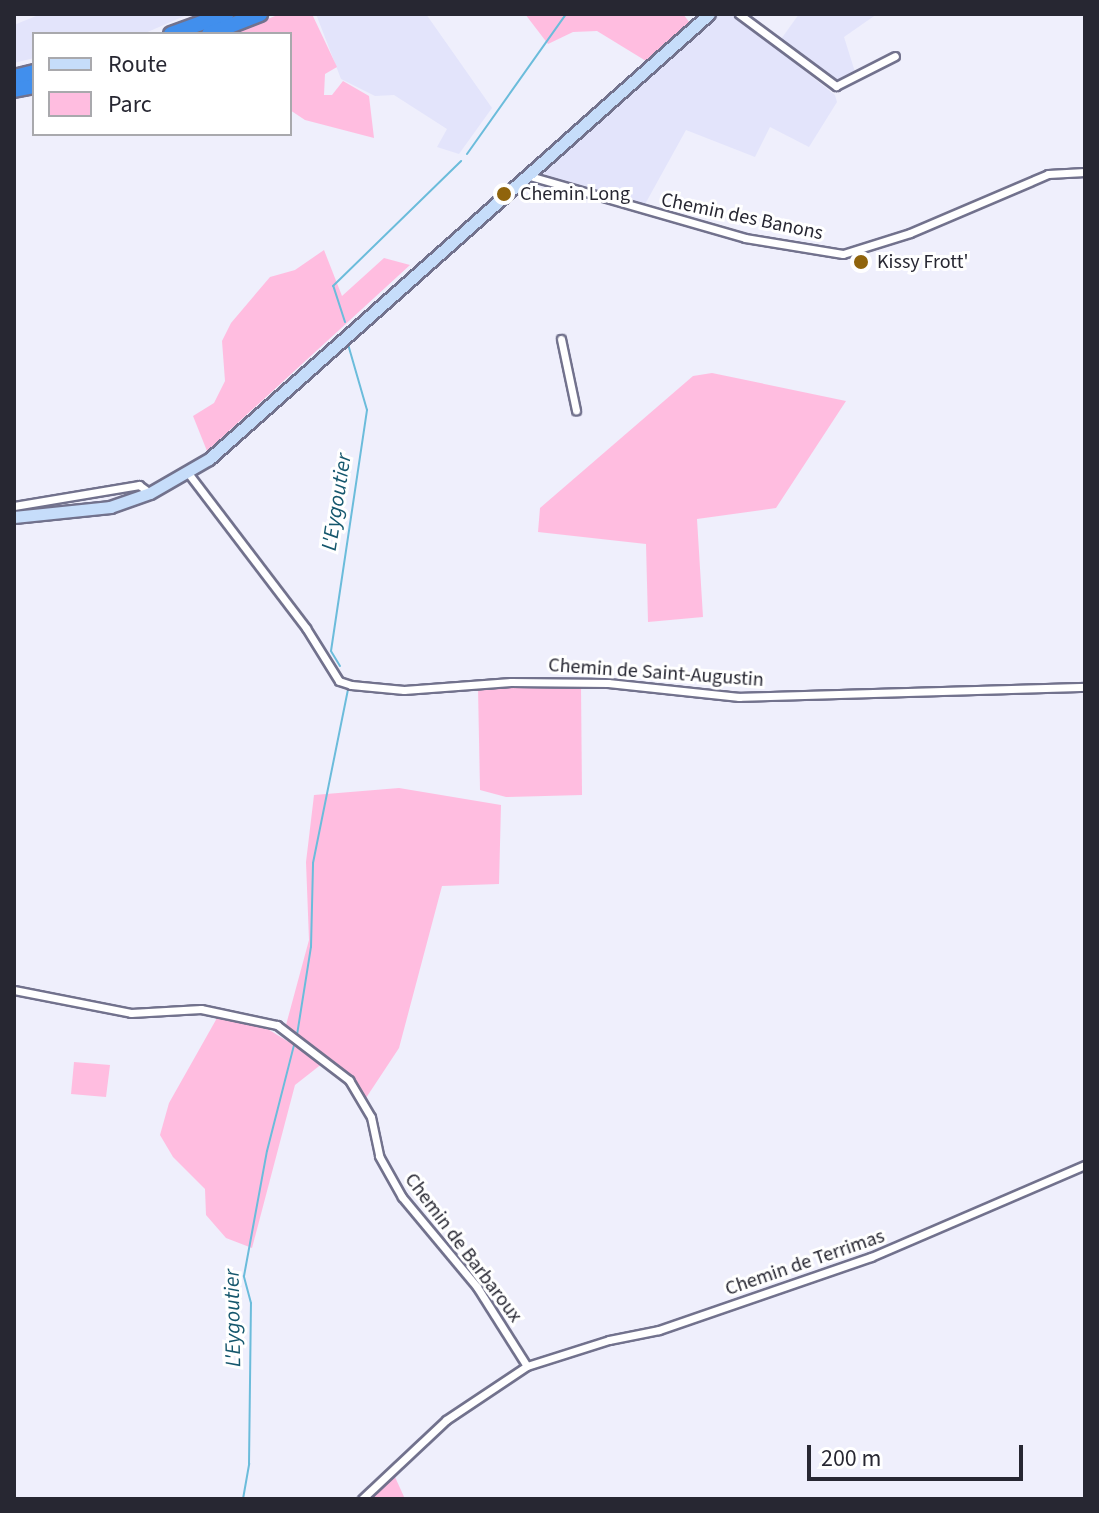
<!DOCTYPE html>
<html>
<head>
<meta charset="utf-8">
<style>
	body { margin:0 }
	#map { position:relative; width:1099px; height:1513px; overflow:hidden; background:#efeffc; font-family:"Source Sans 3",sans-serif }
	div>[style] { position:absolute }
	[style*='--x'] { left:calc(var(--x)*1px); top:calc(var(--y)*1px); width:calc(var(--w)*1px); rotate:calc(var(--a)*1deg) }
	.built>* { inset:0; background:#e3e4fb }
	.green>* { inset:0; background:#ffbde0 }
	.stream>* { height:2px; margin:-1px; padding:0 1px; transform-origin:1px; border-radius:1px; background:#6bbcdb }
	.roads { filter:drop-shadow(2px 0 #72728d) drop-shadow(-2px 0 #72728d) drop-shadow(0 2px #72728d) drop-shadow(0 -2px #72728d) }
	.minor>* { height:7px; margin:-3.5px; padding:0 3.5px; transform-origin:3.5px; border-radius:3.5px; background:#fff }
	.secondary>* { height:11px; margin:-5.5px; padding:0 5.5px; transform-origin:5.5px; border-radius:5.5px; background:#c6ddfa }
	.motorway>* { height:14px; margin:-7px; padding:0 7px; transform-origin:7px; border-radius:7px; background:#418fed }
	.dots>* { width:22px; height:22px; translate:-50% -50%; box-sizing:border-box; border:4px solid #fff; border-radius:50% }
	span { translate:-50% -50%; white-space:nowrap; text-align:center; line-height:1.15; -webkit-text-stroke:6px #fff; paint-order:stroke }
	.poi-label { font-size:20px; color:#272732 }
	.left { translate:0 -50%; text-align:left }
	.street-label { font-size:20px; color:#272732 }
	.water-label { font-size:22px; color:#15576d; font-style:italic }
	.frame { position:absolute; inset:0; border:16px solid #272732; pointer-events:none }
	.legend { position:absolute; left:32px; top:32px; width:260px; height:104px; box-sizing:border-box; background:#fff; border:2px solid #a9a9ad; margin:0; padding:10px 14px; list-style:none; font-size:24px; color:#272732 }
	.legend li { display:flex; align-items:center; gap:16px; height:40px }
	.legend b { width:40px; border:2px solid #a9a9ad }
	.scale { position:absolute; left:807px; top:1445px; width:216px; height:36px; box-sizing:border-box; border:4px solid #272732; border-top:0; padding-left:10px; font-size:24px; line-height:28px; white-space:nowrap; color:#272732; -webkit-text-stroke:6px #fff; paint-order:stroke }
</style>
</head>
<body>
<div id="map">
	<div class="built">
		<i style="clip-path:polygon(41px 14px,189px 14px,143px 34px,34px 34px,34px 58px,14px 63px,14px 25px)"></i>
		<i style="clip-path:polygon(316px 14px,426px 14px,492px 108px,459px 154px,437px 147px,447px 129px,394px 95px,375px 96px,341px 79px)"></i>
		<i style="clip-path:polygon(716px 14px,733px 14px,835px 95px,837px 102px,809px 147px,770px 127px,755px 157px,686px 130px,644px 206px,561px 183px,540px 172px)"></i>
		<i style="clip-path:polygon(799px 14px,877px 14px,844px 37px,855px 72px,836px 82px,779px 42px)"></i>
	</div>
	<div class="green">
		<i style="clip-path:polygon(280px 14px,312px 14px,337px 67px,325px 74px,324px 95px,332px 95px,343px 81px,369px 96px,374px 138px,305px 120px,290px 110px,290px 34px,230px 34px)"></i>
		<i style="clip-path:polygon(525px 14px,683px 14px,690px 23px,646px 61px,597px 31px,573px 32px,548px 44px)"></i>
		<i style="clip-path:polygon(324px 250px,342px 296px,384px 258px,410px 265px,207px 451px,193px 416px,214px 403px,225px 381px,222px 341px,231px 323px,270px 277px,295px 270px)"></i>
		<i style="clip-path:polygon(712px 373px,846px 401px,776px 508px,697px 519px,703px 617px,648px 622px,646px 544px,538px 532px,540px 508px,693px 376px)"></i>
		<i style="clip-path:polygon(581px 685px,582px 795px,506px 797px,480px 790px,478px 687px)"></i>
		<i style="clip-path:polygon(399px 788px,501px 805px,499px 884px,442px 886px,399px 1048px,366px 1098px,349px 1076px,303px 1044px,286px 1025px,309px 940px,306px 862px,314px 795px)"></i>
		<i style="clip-path:polygon(217px 1018px,266px 1028px,323px 1063px,295px 1085px,252px 1248px,226px 1238px,206px 1215px,205px 1189px,173px 1157px,160px 1135px,169px 1103px)"></i>
		<i style="clip-path:polygon(74px 1062px,110px 1065px,106px 1097px,71px 1094px)"></i>
		<i style="clip-path:polygon(395px 1477px,405px 1499px,368px 1499px)"></i>
	</div>
	<div class="stream">
		<i style="--x:467;--y:154;--w:171;--a:-54.7"></i>
		<i style="--x:345;--y:322;--w:38;--a:-108"></i>
		<i style="--x:333;--y:286;--w:179;--a:-44.3"></i>
		<i style="--x:340;--y:666;--w:17;--a:-121"></i>
		<i style="--x:331;--y:651;--w:244;--a:-81.5"></i>
		<i style="--x:367;--y:410;--w:69;--a:-106.1"></i>
		<i style="--x:297;--y:1035;--w:89;--a:-81"></i>
		<i style="--x:311;--y:947;--w:84;--a:-88.6"></i>
		<i style="--x:313;--y:863;--w:177;--a:-78.6"></i>
		<i style="--x:243;--y:1499;--w:36;--a:-80"></i>
		<i style="--x:249;--y:1464;--w:161;--a:-89.3"></i>
		<i style="--x:251;--y:1303;--w:28;--a:-105"></i>
		<i style="--x:244;--y:1276;--w:127;--a:-79.6"></i>
		<i style="--x:267;--y:1151;--w:109;--a:-75.7"></i>
	</div>
	<div class="roads">
		<div class="minor">
			<i style="--x:739;--y:14;--w:121;--a:36.6"></i>
			<i style="--x:836;--y:86;--w:66;--a:-27"></i>
			<i style="--x:526;--y:175;--w:228;--a:16"></i>
			<i style="--x:745;--y:238;--w:99;--a:9.3"></i>
			<i style="--x:843;--y:254;--w:70;--a:-17.4"></i>
			<i style="--x:910;--y:233;--w:150;--a:-23.1"></i>
			<i style="--x:1048;--y:174;--w:37;--a:-3"></i>
			<i style="--x:561;--y:339;--w:73;--a:78.1"></i>
			<i style="--x:188;--y:473;--w:195;--a:52.7"></i>
			<i style="--x:306;--y:628;--w:62;--a:58.1"></i>
			<i style="--x:339;--y:681;--w:13;--a:18"></i>
			<i style="--x:351;--y:685;--w:53;--a:5.4"></i>
			<i style="--x:404;--y:690;--w:107;--a:-4.3"></i>
			<i style="--x:511;--y:682;--w:97;--a:0.6"></i>
			<i style="--x:608;--y:683;--w:132;--a:6.1"></i>
			<i style="--x:739;--y:697;--w:346;--a:-1.7"></i>
			<i style="--x:14;--y:506;--w:127;--a:-9.5"></i>
			<i style="--x:139;--y:485;--w:14;--a:36"></i>
			<i style="--x:14;--y:990;--w:119;--a:11.1"></i>
			<i style="--x:131;--y:1013;--w:70;--a:-3.3"></i>
			<i style="--x:201;--y:1009;--w:78;--a:11.9"></i>
			<i style="--x:277;--y:1025;--w:91;--a:37.4"></i>
			<i style="--x:349;--y:1080;--w:43;--a:59.3"></i>
			<i style="--x:371;--y:1117;--w:40;--a:78"></i>
			<i style="--x:379;--y:1156;--w:47;--a:60.7"></i>
			<i style="--x:402;--y:1197;--w:117;--a:50.2"></i>
			<i style="--x:477;--y:1287;--w:93;--a:57.7"></i>
			<i style="--x:362;--y:1499;--w:115;--a:-43.2"></i>
			<i style="--x:446;--y:1420;--w:97;--a:-33.7"></i>
			<i style="--x:527;--y:1366;--w:86;--a:-17.6"></i>
			<i style="--x:609;--y:1340;--w:51;--a:-11.3"></i>
			<i style="--x:659;--y:1330;--w:224;--a:-19"></i>
			<i style="--x:871;--y:1257;--w:233;--a:-23.3"></i>
		</div>
		<div class="secondary">
			<i style="--x:14;--y:517;--w:97;--a:-5.9"></i>
			<i style="--x:110;--y:507;--w:42;--a:-19.3"></i>
			<i style="--x:150;--y:493;--w:68;--a:-30"></i>
			<i style="--x:209;--y:459;--w:669;--a:-41.67"></i>
		</div>
		<div class="motorway">
			<i style="--x:171;--y:34;--w:59;--a:-20"></i>
			<i style="--x:209;--y:34;--w:55;--a:-21.4"></i>
			<i style="--x:14;--y:77;--w:21;--a:-14"></i>
			<i style="--x:14;--y:90;--w:20;--a:-11"></i>
		</div>
	</div>
	<div class="dots">
		<i style="left:504px;top:194px;background:#90640c"></i>
		<i style="left:861px;top:262px;background:#90640c"></i>
	</div>
	<div class="poi-label">
		<span class="left" style="left:520px;top:194px">Chemin Long</span>
		<span class="left" style="left:877px;top:262px">Kissy Frott'</span>
	</div>
	<div class="street-label">
		<span style="left:742px;top:217px;rotate:12deg">Chemin des Banons</span>
		<span style="left:656px;top:673px;rotate:4deg">Chemin de Saint-Augustin</span>
		<span style="left:463px;top:1248px;rotate:53deg">Chemin de Barbaroux</span>
		<span style="left:805px;top:1263px;rotate:-19deg">Chemin de Terrimas</span>
	</div>
	<div class="water-label">
		<span style="left:337px;top:502px;rotate:-81deg">L'Eygoutier</span>
		<span style="left:233px;top:1318px;rotate:-91deg">L'Eygoutier</span>
	</div>
	<div class="frame"></div>
	<ul class="legend">
	<li><b style="height:10px;background:#c6ddfa"></b>Route</li>
	<li><b style="height:22px;background:#ffbde0"></b>Parc</li>
	</ul>
	<div class="scale">200 m</div>
</div>
</body>
</html>
